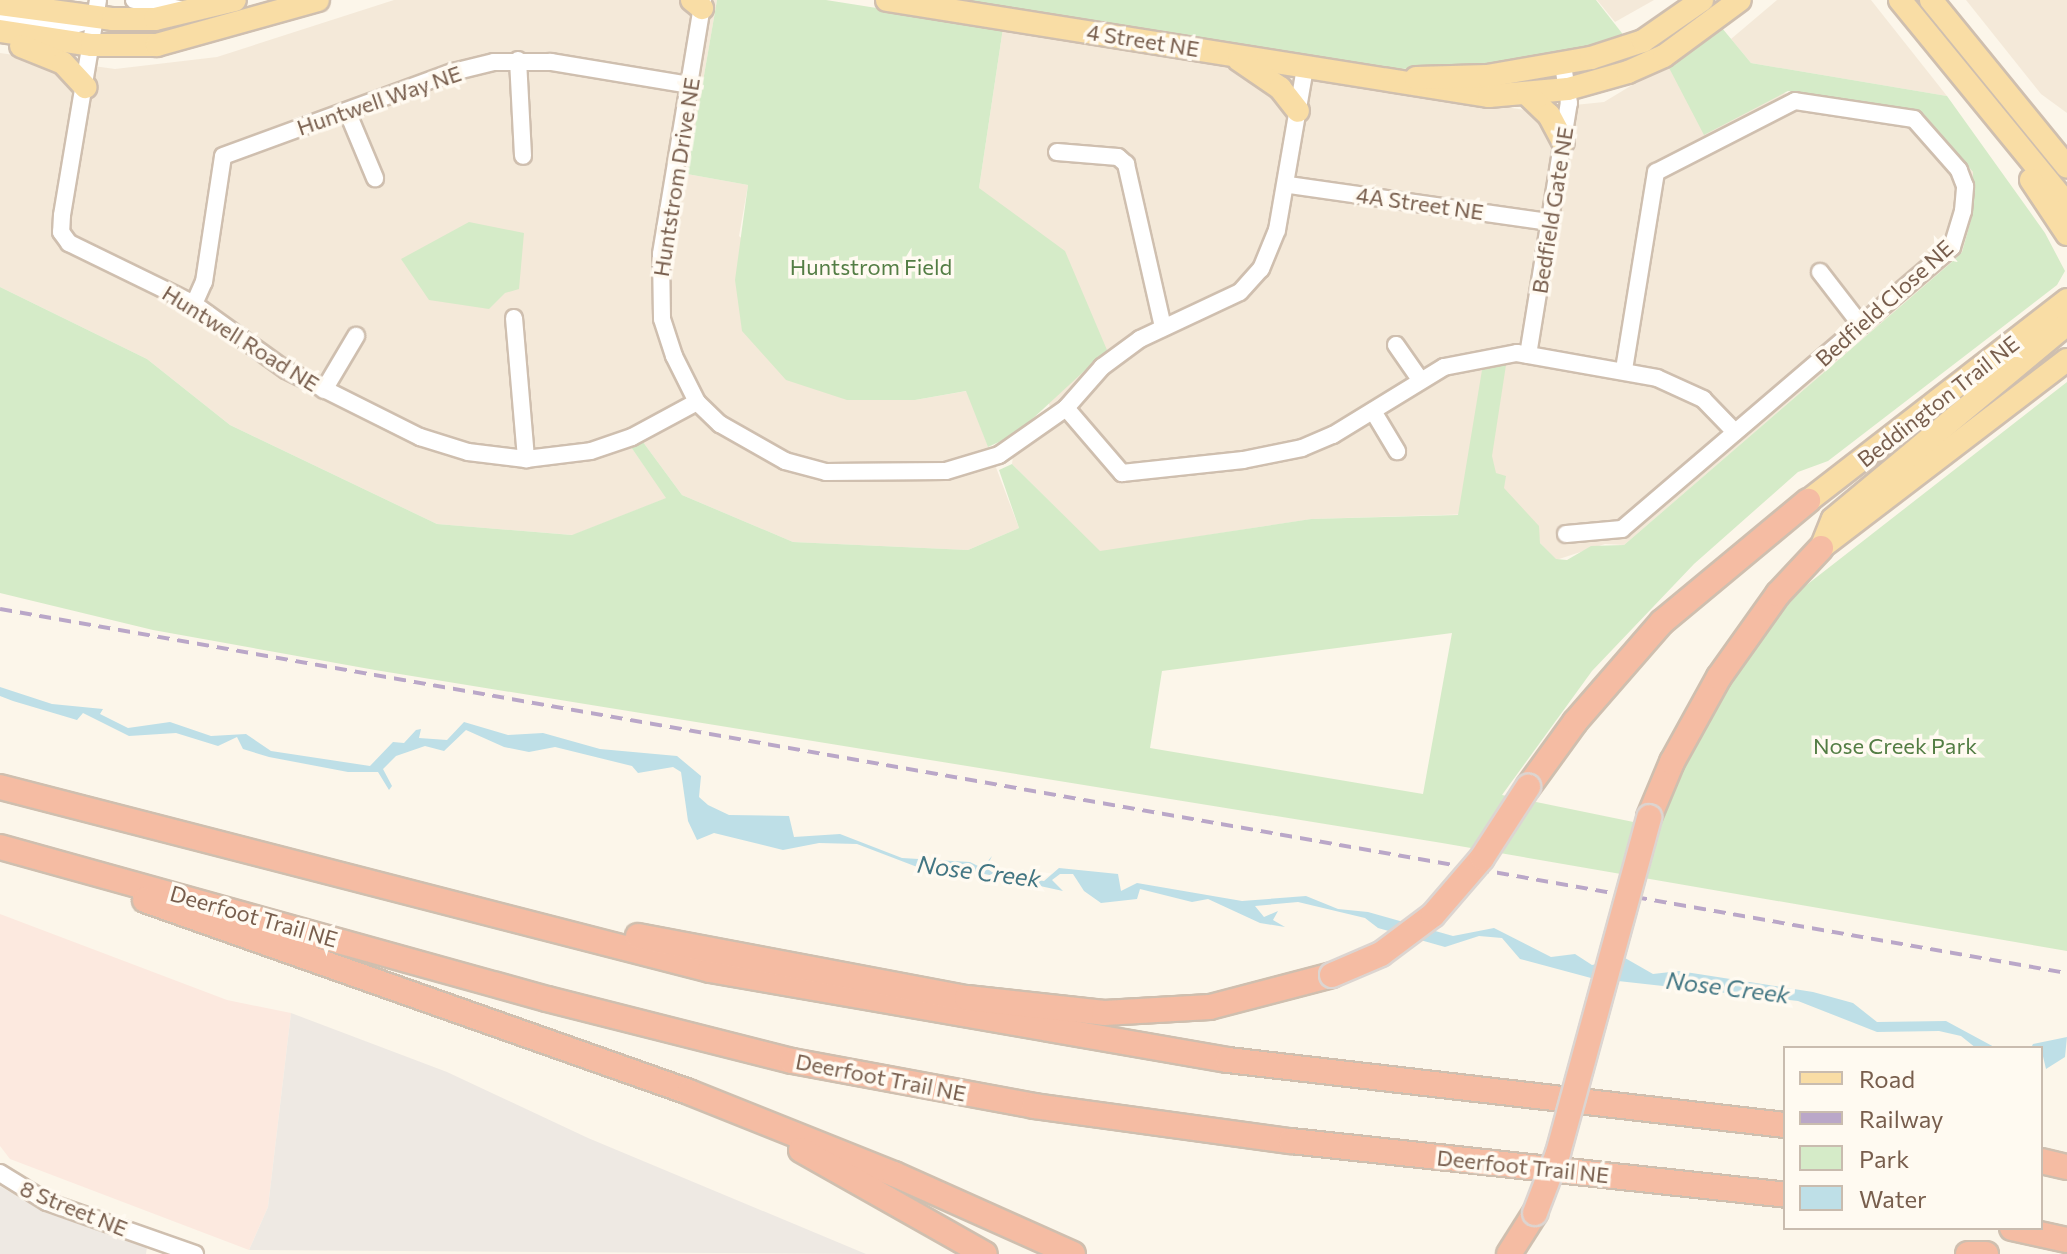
<!DOCTYPE html>
<html>
<head>
<meta charset="utf-8">
<style>
	body { margin:0 }
	#map { position:relative; width:2067px; height:1254px; overflow:hidden; background:#fcf6ea; font-family:Commissioner,sans-serif }
	div>[style] { position:absolute }
	[style*='--x'] { left:calc(var(--x)*1px); top:calc(var(--y)*1px); width:calc(var(--w)*1px); rotate:calc(var(--a)*1deg) }
	.residential>* { inset:0; background:#f4e9d9 }
	.commercial>* { inset:0; background:#fce9df }
	.industrial>* { inset:0; background:#eee9e3 }
	.green>* { inset:0; background:#d5ebc8 }
	.water>* { inset:0; background:#bedfe7 }
	.roads { filter:drop-shadow(2px 0 #cfbfaf) drop-shadow(-2px 0 #cfbfaf) drop-shadow(0 2px #cfbfaf) drop-shadow(0 -2px #cfbfaf) }
	.minor>* { height:16px; margin:-8px; padding:0 8px; transform-origin:8px; border-radius:8px; background:#fff }
	.major>* { height:22px; margin:-11px; padding:0 11px; transform-origin:11px; border-radius:11px; background:#f9dda5 }
	.highway>* { height:24px; margin:-12px; padding:0 12px; transform-origin:12px; border-radius:12px; background:#f5bca3 }
	.rail>* { height:4px; margin-top:-2px; transform-origin:0; background:repeating-linear-gradient(90deg,#baa7c8 0 12px,transparent 0 20px) }
	.bridges { filter:drop-shadow(2px 0 #dcd5d1) drop-shadow(-2px 0 #dcd5d1) drop-shadow(0 2px #dcd5d1) drop-shadow(0 -2px #dcd5d1) }
	.highway-bridge>* { height:24px; margin:-12px; padding:0 12px; transform-origin:12px; border-radius:12px; background:#f5bca3 }
	span { translate:-50% -50%; white-space:nowrap; text-align:center; line-height:1.15; -webkit-text-stroke:7px #fffaf1; paint-order:stroke }
	.street-label { font-size:22px; color:#785e4d }
	.park-label { font-size:22px; color:#537d44 }
	.water-label { font-size:24px; color:#437683; font-style:italic }
	.legend { position:absolute; left:1783px; top:1046px; width:260px; height:184px; box-sizing:border-box; background:#fffaf1; border:2px solid #c9bcaf; margin:0; padding:10px 14px; list-style:none; font-size:24px; color:#785e4d }
	.legend li { display:flex; align-items:center; gap:16px; height:40px }
	.legend b { width:40px; border:2px solid #c9bcaf }
</style>
</head>
<body>
<div id="map">
	<div class="residential">
		<i style="clip-path:polygon(394px 0,717px 0,687px 174px,748px 185px,739px 236px,915px 400px,967px 391px,1019px 528px,968px 550px,793px 542px,682px 495px,643px 442px,631px 447px,667px 498px,573px 535px,437px 524px,230px 425px,147px 359px,0 287px,0 53px,115px 69px,217px 57px)"></i>
		<i style="clip-path:polygon(1597px 0,1654px 0,1615px 22px)"></i>
		<i style="clip-path:polygon(1777px 0,1871px 0,1947px 96px,1751px 63px,1731px 39px)"></i>
		<i style="clip-path:polygon(1966px 0,2067px 0,2067px 113px,2041px 94px)"></i>
		<i style="clip-path:polygon(1003px 28px,1525px 110px,1604px 102px,1667px 64px,1783px 93px,1921px 111px,1973px 172px,1972px 216px,1962px 252px,1953px 261px,1624px 545px,1605px 544px,1556px 560px,1540px 543px,1538px 532px,1507px 513px,1311px 519px,1100px 552px,1012px 464px,1016px 434px,1050px 407px,979px 188px)"></i>
	</div>
	<div class="commercial">
		<i style="clip-path:polygon(0 914px,227px 1000px,291px 1013px,268px 1207px,249px 1250px,10px 1159px,0 1146px)"></i>
	</div>
	<div class="industrial">
		<i style="clip-path:polygon(291px 1013px,447px 1072px,588px 1138px,866px 1254px,249px 1250px,268px 1207px)"></i>
		<i style="clip-path:polygon(0 1186px,44px 1212px,147px 1247px,146px 1254px,0 1254px)"></i>
	</div>
	<div class="green">
		<i style="clip-path:polygon(717px 0,826px 0,1003px 28px,979px 188px,1065px 251px,1107px 350px,1016px 434px,988px 447px,966px 391px,915px 400px,847px 400px,786px 380px,742px 331px,735px 280px,748px 185px,687px 174px)"></i>
		<i style="clip-path:polygon(943px 0,1596px 0,1625px 37px,1570px 53px,1508px 62px,1401px 69px)"></i>
		<i style="clip-path:polygon(evenodd,1722px 28px,1751px 63px,1947px 96px,2045px 233px,2065px 271px,2057px 285px,1828px 461px,1798px 472px,1694px 564px,1592px 671px,1502px 795px,1653px 826px,1712px 707px,1756px 640px,1804px 587px,2067px 382px,2067px 951px,1442px 843px,375px 670px,153px 630px,0 593px,0 287px,147px 359px,230px 425px,437px 524px,572px 535px,666px 498px,631px 447px,643px 442px,682px 495px,793px 542px,968px 550px,1019px 528px,999px 470px,1012px 464px,1100px 551px,1311px 519px,1458px 515px,1482px 370px,1506px 365px,1492px 456px,1496px 473px,1506px 476px,1504px 488px,1539px 526px,1540px 543px,1556px 559px,1567px 560px,1591px 546px,1624px 545px,1953px 261px,1962px 252px,1972px 216px,1973px 172px,1921px 111px,1788px 91px,1704px 135px,1667px 64px,1722px 28px,1452px 633px,1423px 794px,1150px 748px,1162px 671px,1452px 633px)"></i>
		<i style="clip-path:polygon(469px 222px,524px 233px,519px 289px,505px 293px,489px 309px,429px 300px,401px 259px)"></i>
	</div>
	<div class="water">
		<i style="clip-path:polygon(0 687px,52px 704px,103px 709px,100px 714px,128px 728px,170px 722px,211px 736px,246px 734px,271px 751px,370px 766px,393px 742px,404px 743px,416px 730px,421px 729px,419px 738px,447px 740px,464px 722px,508px 735px,543px 733px,600px 749px,677px 756px,701px 776px,699px 797px,708px 805px,729px 815px,789px 816px,794px 837px,840px 834px,902px 858px,970px 862px,982px 868px,992px 856px,986px 868px,995px 874px,1044px 881px,1059px 868px,1118px 874px,1121px 891px,1137px 883px,1242px 901px,1306px 896px,1338px 909px,1368px 912px,1453px 936px,1494px 928px,1551px 957px,1575px 954px,1592px 965px,1625px 958px,1653px 974px,1679px 971px,1813px 992px,1853px 1003px,1877px 1022px,1946px 1021px,1996px 1048px,1976px 1048px,1961px 1036px,1939px 1031px,1877px 1032px,1798px 1001px,1591px 978px,1520px 959px,1502px 938px,1479px 936px,1445px 947px,1378px 928px,1365px 918px,1298px 902px,1255px 906px,1264px 917px,1278px 911px,1273px 920px,1285px 927px,1260px 923px,1208px 899px,1192px 902px,1140px 889px,1137px 899px,1101px 903px,1084px 891px,1073px 874px,1060px 874px,1052px 880px,1063px 891px,957px 868px,925px 870px,857px 844px,819px 843px,783px 850px,714px 833px,697px 840px,688px 821px,681px 772px,673px 767px,638px 773px,632px 766px,555px 747px,529px 752px,504px 747px,466px 730px,444px 751px,425px 746px,396px 756px,383px 769px,392px 786px,389px 790px,378px 772px,348px 772px,269px 757px,243px 749px,237px 737px,218px 746px,176px 733px,129px 736px,83px 713px,77px 720px,13px 701px,0 696px)"></i>
		<i style="clip-path:polygon(2067px 1037px,2065px 1057px,2046px 1069px,2041px 1048px,2031px 1048px,2033px 1044px)"></i>
	</div>
	<div class="roads">
		<div class="minor">
			<i style="--x:98;--y:0;--w:218;--a:99.5"></i>
			<i style="--x:62;--y:215;--w:17;--a:93"></i>
			<i style="--x:61;--y:232;--w:14;--a:54"></i>
			<i style="--x:69;--y:243;--w:139;--a:26"></i>
			<i style="--x:194;--y:304;--w:113;--a:35.7"></i>
			<i style="--x:286;--y:370;--w:150;--a:26.6"></i>
			<i style="--x:420;--y:437;--w:50;--a:17.4"></i>
			<i style="--x:468;--y:452;--w:58;--a:6.9"></i>
			<i style="--x:526;--y:459;--w:65;--a:-7"></i>
			<i style="--x:591;--y:451;--w:43;--a:-18.9"></i>
			<i style="--x:632;--y:437;--w:74;--a:-28.3"></i>
			<i style="--x:134;--y:0;--w:47;--a:11.1"></i>
			<i style="--x:703;--y:0;--w:257;--a:99.4"></i>
			<i style="--x:661;--y:254;--w:65;--a:89.1"></i>
			<i style="--x:662;--y:319;--w:39;--a:72"></i>
			<i style="--x:674;--y:356;--w:51;--a:63.4"></i>
			<i style="--x:697;--y:402;--w:32;--a:44"></i>
			<i style="--x:720;--y:424;--w:75;--a:29.6"></i>
			<i style="--x:785;--y:461;--w:42;--a:15"></i>
			<i style="--x:826;--y:472;--w:120;--a:-0.5"></i>
			<i style="--x:946;--y:471;--w:55;--a:-16.8"></i>
			<i style="--x:999;--y:455;--w:82;--a:-35"></i>
			<i style="--x:1066;--y:408;--w:55;--a:-48.7"></i>
			<i style="--x:1102;--y:367;--w:47;--a:-36.4"></i>
			<i style="--x:1140;--y:339;--w:110;--a:-25.2"></i>
			<i style="--x:1240;--y:292;--w:31;--a:-48"></i>
			<i style="--x:1261;--y:269;--w:42;--a:-67.7"></i>
			<i style="--x:1277;--y:230;--w:164;--a:-80.2"></i>
			<i style="--x:0;--y:19;--w:62;--a:9.3"></i>
			<i style="--x:61;--y:29;--w:34;--a:-17"></i>
			<i style="--x:518;--y:60;--w:96;--a:87"></i>
			<i style="--x:347;--y:111;--w:73;--a:67.3"></i>
			<i style="--x:1057;--y:152;--w:61;--a:4.7"></i>
			<i style="--x:1118;--y:157;--w:11;--a:41"></i>
			<i style="--x:1126;--y:164;--w:167;--a:77.2"></i>
			<i style="--x:1289;--y:185;--w:264;--a:8.1"></i>
			<i style="--x:1820;--y:272;--w:67;--a:52.3"></i>
			<i style="--x:194;--y:304;--w:24;--a:-66"></i>
			<i style="--x:204;--y:282;--w:127;--a:-81.4"></i>
			<i style="--x:223;--y:156;--w:245;--a:-20.1"></i>
			<i style="--x:453;--y:72;--w:42;--a:-13.7"></i>
			<i style="--x:494;--y:62;--w:57;--a:0"></i>
			<i style="--x:551;--y:62;--w:141;--a:9.4"></i>
			<i style="--x:514;--y:318;--w:142;--a:85.1"></i>
			<i style="--x:1396;--y:345;--w:40;--a:55.1"></i>
			<i style="--x:1528;--y:355;--w:255;--a:-80.8"></i>
			<i style="--x:1569;--y:103;--w:38;--a:-99"></i>
			<i style="--x:324;--y:390;--w:63;--a:-59.3"></i>
			<i style="--x:1066;--y:408;--w:86;--a:49.3"></i>
			<i style="--x:1122;--y:473;--w:122;--a:-6.1"></i>
			<i style="--x:1243;--y:460;--w:60;--a:-11.5"></i>
			<i style="--x:1302;--y:448;--w:34;--a:-23"></i>
			<i style="--x:1333;--y:435;--w:130;--a:-31.5"></i>
			<i style="--x:1444;--y:367;--w:74;--a:-10.9"></i>
			<i style="--x:1517;--y:353;--w:142;--a:10.1"></i>
			<i style="--x:1657;--y:378;--w:51;--a:24.5"></i>
			<i style="--x:1703;--y:399;--w:46;--a:45.9"></i>
			<i style="--x:1373;--y:411;--w:47;--a:59"></i>
			<i style="--x:1566;--y:534;--w:56;--a:-5.1"></i>
			<i style="--x:1622;--y:529;--w:434;--a:-40.5"></i>
			<i style="--x:1952;--y:247;--w:38;--a:-73"></i>
			<i style="--x:1963;--y:211;--w:25;--a:-85"></i>
			<i style="--x:1965;--y:186;--w:17;--a:-111"></i>
			<i style="--x:1959;--y:170;--w:68;--a:-131.4"></i>
			<i style="--x:1914;--y:119;--w:120;--a:-171.4"></i>
			<i style="--x:1795;--y:101;--w:156;--a:152.9"></i>
			<i style="--x:1656;--y:172;--w:201;--a:99.2"></i>
			<i style="--x:0;--y:1173;--w:55;--a:31.7"></i>
			<i style="--x:47;--y:1202;--w:157;--a:19.4"></i>
		</div>
		<div class="major">
			<i style="--x:692;--y:0;--w:13;--a:39"></i>
			<i style="--x:887;--y:0;--w:610;--a:9.06"></i>
			<i style="--x:1489;--y:96;--w:79;--a:-5.1"></i>
			<i style="--x:1568;--y:89;--w:62;--a:-15.8"></i>
			<i style="--x:1628;--y:72;--w:39;--a:-24"></i>
			<i style="--x:1664;--y:56;--w:94;--a:-36.4"></i>
			<i style="--x:1900;--y:0;--w:264;--a:50.7"></i>
			<i style="--x:1931;--y:0;--w:215;--a:50.8"></i>
			<i style="--x:0;--y:4;--w:114;--a:7.6"></i>
			<i style="--x:113;--y:19;--w:42;--a:0"></i>
			<i style="--x:155;--y:19;--w:82;--a:-13.4"></i>
			<i style="--x:0;--y:31;--w:93;--a:8.7"></i>
			<i style="--x:92;--y:45;--w:65;--a:0"></i>
			<i style="--x:157;--y:45;--w:167;--a:-15.6"></i>
			<i style="--x:21;--y:46;--w:45;--a:22"></i>
			<i style="--x:63;--y:63;--w:33;--a:47"></i>
			<i style="--x:1239;--y:60;--w:50;--a:34.3"></i>
			<i style="--x:1280;--y:88;--w:29;--a:52"></i>
			<i style="--x:1416;--y:78;--w:71;--a:-1.6"></i>
			<i style="--x:1487;--y:76;--w:106;--a:-9.8"></i>
			<i style="--x:1591;--y:58;--w:55;--a:-18.1"></i>
			<i style="--x:1643;--y:41;--w:72;--a:-34.8"></i>
			<i style="--x:1528;--y:95;--w:29;--a:44"></i>
			<i style="--x:1549;--y:115;--w:30;--a:62"></i>
			<i style="--x:2031;--y:180;--w:65;--a:56.3"></i>
			<i style="--x:1808;--y:501;--w:328;--a:-37.8"></i>
			<i style="--x:1822;--y:547;--w:308;--a:-37.4"></i>
			<i style="--x:1821;--y:548;--w:31;--a:-68"></i>
			<i style="--x:1833;--y:519;--w:305;--a:-39.8"></i>
		</div>
		<div class="highway">
			<i style="--x:0;--y:787;--w:733;--a:14.45"></i>
			<i style="--x:710;--y:970;--w:526;--a:9.86"></i>
			<i style="--x:1228;--y:1060;--w:561;--a:6.66"></i>
			<i style="--x:1528;--y:787;--w:80;--a:-54.1"></i>
			<i style="--x:1575;--y:722;--w:133;--a:-49"></i>
			<i style="--x:1662;--y:622;--w:190;--a:-39.7"></i>
			<i style="--x:1649;--y:817;--w:60;--a:-67.3"></i>
			<i style="--x:1672;--y:762;--w:97;--a:-61.1"></i>
			<i style="--x:1719;--y:677;--w:102;--a:-54.6"></i>
			<i style="--x:1778;--y:594;--w:63;--a:-46.9"></i>
			<i style="--x:0;--y:847;--w:568;--a:15.53"></i>
			<i style="--x:547;--y:999;--w:253;--a:14.2"></i>
			<i style="--x:792;--y:1061;--w:246;--a:10.5"></i>
			<i style="--x:1034;--y:1106;--w:259;--a:7.8"></i>
			<i style="--x:1291;--y:1141;--w:497;--a:6.2"></i>
			<i style="--x:145;--y:900;--w:577;--a:19.44"></i>
			<i style="--x:689;--y:1092;--w:221;--a:21.8"></i>
			<i style="--x:894;--y:1174;--w:196;--a:24.1"></i>
			<i style="--x:638;--y:936;--w:335;--a:10.7"></i>
			<i style="--x:967;--y:998;--w:138;--a:6.2"></i>
			<i style="--x:1104;--y:1013;--w:106;--a:-3.2"></i>
			<i style="--x:1210;--y:1007;--w:126;--a:-14.7"></i>
			<i style="--x:801;--y:1150;--w:211;--a:29.5"></i>
			<i style="--x:2041;--y:1161;--w:27;--a:13"></i>
			<i style="--x:2012;--y:1228;--w:56;--a:12.3"></i>
			<i style="--x:1509;--y:1254;--w:49;--a:-57.6"></i>
			<i style="--x:1968;--y:1254;--w:18;--a:0"></i>
		</div>
	</div>
	<div class="rail">
		<i style="--x:0;--y:609;--w:2099;--a:9.99"></i>
	</div>
	<div class="bridges">
		<div class="highway-bridge">
			<i style="--x:1332;--y:975;--w:53;--a:-23.2"></i>
			<i style="--x:1381;--y:954;--w:65;--a:-36.9"></i>
			<i style="--x:1433;--y:915;--w:75;--a:-49.3"></i>
			<i style="--x:1482;--y:858;--w:85;--a:-57.1"></i>
			<i style="--x:1535;--y:1213;--w:64;--a:-69"></i>
			<i style="--x:1558;--y:1153;--w:348;--a:-74.8"></i>
		</div>
	</div>
	<div class="street-label">
		<span style="left:1143px;top:40px;rotate:9deg">4 Street NE</span>
		<span style="left:379px;top:100px;rotate:-19deg">Huntwell Way NE</span>
		<span style="left:676px;top:177px;rotate:-81deg">Huntstrom Drive NE</span>
		<span style="left:1420px;top:203px;rotate:8deg">4A Street NE</span>
		<span style="left:1552px;top:210px;rotate:-81deg">Bedfield Gate NE</span>
		<span style="left:1884px;top:303px;rotate:-42deg">Bedfield Close NE</span>
		<span style="left:241px;top:338px;rotate:32deg">Huntwell Road NE</span>
		<span style="left:1938px;top:401px;rotate:-38deg">Beddington Trail NE</span>
		<span style="left:254px;top:916px;rotate:16deg">Deerfoot Trail NE</span>
		<span style="left:881px;top:1077px;rotate:11deg">Deerfoot Trail NE</span>
		<span style="left:1523px;top:1166px;rotate:6deg">Deerfoot Trail NE</span>
		<span style="left:74px;top:1208px;rotate:22deg">8 Street NE</span>
	</div>
	<div class="park-label">
		<span style="left:871px;top:267px">Huntstrom Field</span>
		<span style="left:1895px;top:746px">Nose Creek Park</span>
	</div>
	<div class="water-label">
		<span style="left:979px;top:871px;rotate:7deg">Nose Creek</span>
		<span style="left:1728px;top:987px;rotate:7deg">Nose Creek</span>
	</div>
	<ul class="legend">
	<li><b style="height:10px;background:#f9dda5"></b>Road</li>
	<li><b style="height:10px;background:#baa7c8"></b>Railway</li>
	<li><b style="height:22px;background:#d5ebc8"></b>Park</li>
	<li><b style="height:22px;background:#bedfe7"></b>Water</li>
	</ul>
</div>
</body>
</html>
